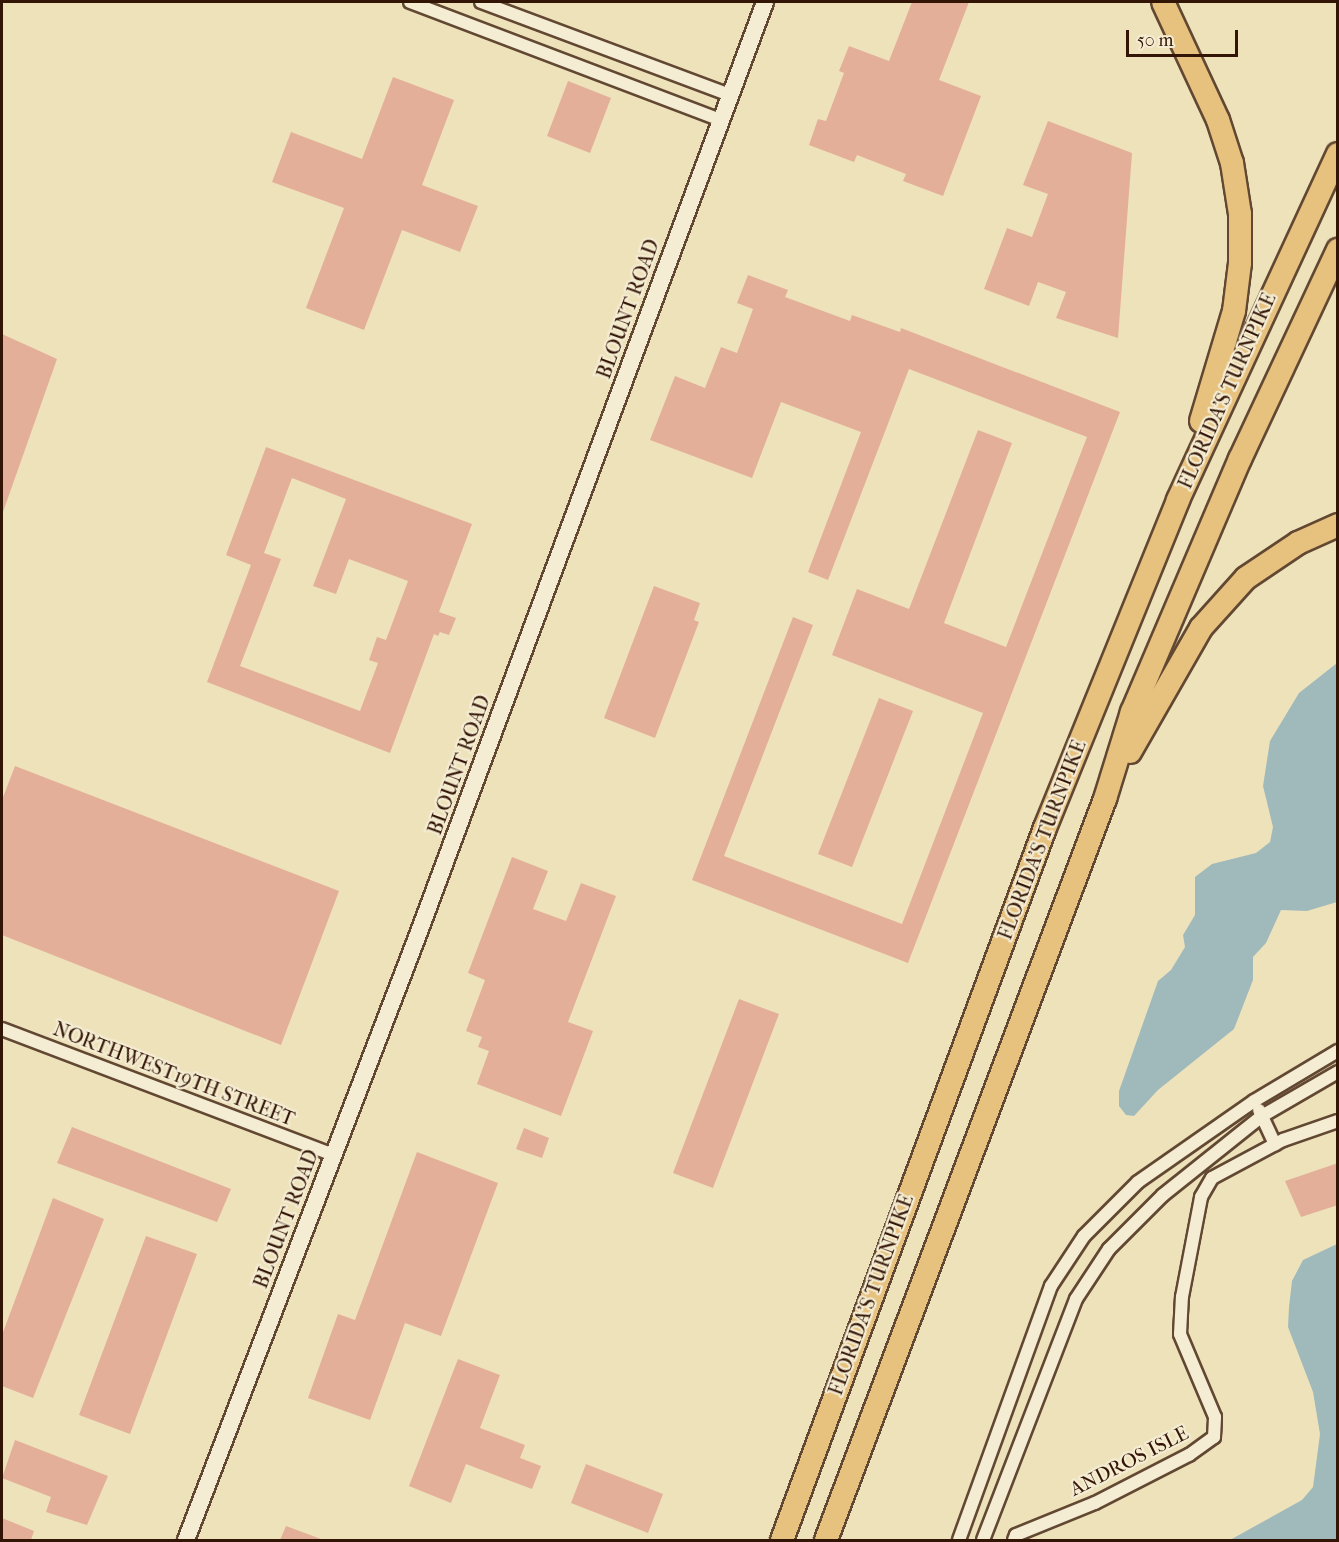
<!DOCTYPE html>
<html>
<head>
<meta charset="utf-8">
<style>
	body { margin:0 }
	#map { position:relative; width:1339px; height:1542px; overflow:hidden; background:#eee2bb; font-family:"IM FELL French Canon",serif }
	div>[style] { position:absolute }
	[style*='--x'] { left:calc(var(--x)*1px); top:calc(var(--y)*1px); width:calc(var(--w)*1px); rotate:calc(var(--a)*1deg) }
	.water>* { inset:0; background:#a0babc }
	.building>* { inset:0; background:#e4af98 }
	.roads { filter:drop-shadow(2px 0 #624832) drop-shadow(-2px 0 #624832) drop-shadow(0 2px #624832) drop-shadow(0 -2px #624832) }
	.minor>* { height:12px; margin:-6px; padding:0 6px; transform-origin:6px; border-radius:6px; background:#f4ecd3 }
	.tertiary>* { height:16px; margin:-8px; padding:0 8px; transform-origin:8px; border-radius:8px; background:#f4ecd3 }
	.motorway>* { height:22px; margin:-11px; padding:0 11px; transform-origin:11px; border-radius:11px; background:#e7c17e }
	span { translate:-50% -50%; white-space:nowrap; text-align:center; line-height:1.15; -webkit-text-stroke:4.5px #f4ecd3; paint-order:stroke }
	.street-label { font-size:20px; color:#331505 }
	.frame { position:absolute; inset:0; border:3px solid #331505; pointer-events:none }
	.scale { position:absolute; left:1126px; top:30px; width:112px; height:27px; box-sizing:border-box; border:3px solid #331505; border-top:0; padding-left:8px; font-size:18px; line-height:21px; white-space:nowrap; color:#331505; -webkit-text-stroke:4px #f4ecd3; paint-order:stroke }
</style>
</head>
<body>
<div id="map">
	<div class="water">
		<i style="clip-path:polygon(1337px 663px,1337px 902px,1307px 911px,1281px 910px,1266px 943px,1253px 957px,1253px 980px,1234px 1029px,1158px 1090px,1134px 1116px,1126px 1115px,1119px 1106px,1119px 1091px,1158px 981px,1171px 970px,1185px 947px,1183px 935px,1195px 915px,1195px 877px,1212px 864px,1256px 853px,1270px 842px,1273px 827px,1263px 786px,1270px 741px,1299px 693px)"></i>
		<i style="clip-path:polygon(1337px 1244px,1337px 1540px,1230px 1540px,1302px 1500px,1313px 1487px,1320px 1434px,1313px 1392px,1288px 1327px,1289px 1307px,1292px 1281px,1303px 1260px)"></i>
	</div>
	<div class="building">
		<i style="clip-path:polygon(912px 2px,969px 2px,939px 80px,981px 96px,943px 196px,903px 181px,906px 174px,857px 155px,854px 162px,809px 145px,818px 119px,826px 121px,844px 73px,839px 71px,849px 46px,889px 61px)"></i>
		<i style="clip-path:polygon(393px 77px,454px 100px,422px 185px,478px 206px,460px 252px,402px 230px,364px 330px,306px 308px,344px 208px,272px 182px,291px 132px,362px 159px)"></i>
		<i style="clip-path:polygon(568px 81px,611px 98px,590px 153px,547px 136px)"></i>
		<i style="clip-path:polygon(1048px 121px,1132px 153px,1118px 338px,1056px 318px,1066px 292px,1038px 282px,1029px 306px,984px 289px,1007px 228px,1032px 237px,1048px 194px,1023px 185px)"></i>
		<i style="clip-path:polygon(748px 275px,788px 290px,785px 297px,850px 321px,852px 315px,900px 332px,901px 328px,1120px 412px,908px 963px,692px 880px,793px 617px,813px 625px,724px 856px,902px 924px,983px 713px,832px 655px,857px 589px,909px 609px,978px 430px,1012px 443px,944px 623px,1006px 647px,1087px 437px,909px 369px,828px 580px,808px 572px,861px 432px,781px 402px,752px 478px,650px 440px,675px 376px,705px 388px,721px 347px,737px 353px,753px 309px,737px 303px)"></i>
		<i style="clip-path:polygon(2px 334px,57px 359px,3px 512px,2px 511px)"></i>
		<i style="clip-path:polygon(evenodd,266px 447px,472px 524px,439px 612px,456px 618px,449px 635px,440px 632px,438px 636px,434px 634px,390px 753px,207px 682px,251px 565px,226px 555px,266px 447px,292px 478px,346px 499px,313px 586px,336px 594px,349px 559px,408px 581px,386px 640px,377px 637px,369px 660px,378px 663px,360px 711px,240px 666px,281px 559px,264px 553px,292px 478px)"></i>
		<i style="clip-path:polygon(654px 586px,700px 603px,694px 620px,699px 622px,655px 738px,604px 718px)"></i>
		<i style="clip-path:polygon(879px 698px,913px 711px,852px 867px,818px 854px)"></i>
		<i style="clip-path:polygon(15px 766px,339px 891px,281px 1045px,2px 935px,2px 800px)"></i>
		<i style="clip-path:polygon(512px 857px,548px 871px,533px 909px,566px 921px,581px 883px,616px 896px,568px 1022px,593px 1031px,561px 1116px,477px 1084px,489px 1051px,478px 1047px,482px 1037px,466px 1031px,485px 980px,468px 973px)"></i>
		<i style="clip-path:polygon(739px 999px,779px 1014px,713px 1188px,673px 1173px)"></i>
		<i style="clip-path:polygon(72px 1127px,231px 1189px,217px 1222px,57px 1163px)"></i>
		<i style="clip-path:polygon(524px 1128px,549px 1138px,542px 1158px,516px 1149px)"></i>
		<i style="clip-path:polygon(417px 1152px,498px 1183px,441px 1336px,405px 1323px,370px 1420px,308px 1398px,338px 1314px,355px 1320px)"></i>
		<i style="clip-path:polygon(1338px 1163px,1338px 1205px,1301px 1217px,1285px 1181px)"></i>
		<i style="clip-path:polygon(53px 1198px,104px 1219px,33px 1398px,2px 1386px,2px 1335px)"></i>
		<i style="clip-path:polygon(146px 1236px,197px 1254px,130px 1434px,79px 1415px)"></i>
		<i style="clip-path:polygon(458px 1359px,500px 1375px,480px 1428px,525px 1445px,520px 1458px,541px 1466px,532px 1489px,466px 1464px,451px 1503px,409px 1486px)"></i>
		<i style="clip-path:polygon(15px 1440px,108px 1476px,87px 1525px,46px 1512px,51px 1497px,2px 1478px)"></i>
		<i style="clip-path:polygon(586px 1464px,663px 1494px,648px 1533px,571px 1503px)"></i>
		<i style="clip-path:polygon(2px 1518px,34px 1531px,31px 1540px,2px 1540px)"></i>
		<i style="clip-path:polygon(286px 1526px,321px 1539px,321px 1540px,280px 1540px)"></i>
	</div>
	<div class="roads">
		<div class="minor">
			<i style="--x:410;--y:2;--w:333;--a:20.8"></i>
			<i style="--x:481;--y:2;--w:266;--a:20.5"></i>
			<i style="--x:2;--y:1029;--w:354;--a:20.8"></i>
			<i style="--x:1259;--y:1110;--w:38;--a:65"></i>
			<i style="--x:959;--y:1540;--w:270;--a:-70.1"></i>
			<i style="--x:1051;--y:1286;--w:60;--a:-56.6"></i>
			<i style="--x:1084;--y:1236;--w:76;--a:-45"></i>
			<i style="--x:1138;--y:1182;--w:141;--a:-34.9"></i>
			<i style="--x:1254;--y:1101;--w:98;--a:-30.8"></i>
			<i style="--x:983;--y:1540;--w:258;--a:-68.9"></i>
			<i style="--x:1076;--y:1299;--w:60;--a:-56.6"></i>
			<i style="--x:1109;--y:1249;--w:76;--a:-45"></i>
			<i style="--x:1163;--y:1195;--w:127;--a:-38.6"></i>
			<i style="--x:1262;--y:1116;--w:88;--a:-30.1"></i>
			<i style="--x:1014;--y:1540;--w:5;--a:-68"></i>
			<i style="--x:1016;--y:1535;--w:85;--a:-22.1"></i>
			<i style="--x:1095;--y:1503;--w:106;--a:-27.1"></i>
			<i style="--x:1189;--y:1455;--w:31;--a:-36"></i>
			<i style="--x:1214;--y:1437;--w:20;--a:-87"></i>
			<i style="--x:1215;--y:1417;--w:90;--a:-112.9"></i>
			<i style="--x:1180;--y:1334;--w:37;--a:-87"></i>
			<i style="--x:1182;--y:1297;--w:102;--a:-79.2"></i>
			<i style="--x:1201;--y:1197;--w:22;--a:-60"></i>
			<i style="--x:1212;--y:1178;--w:81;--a:-28.2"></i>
			<i style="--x:1283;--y:1140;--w:58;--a:-19.1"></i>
		</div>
		<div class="tertiary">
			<i style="--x:186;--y:1540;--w:651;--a:-69.03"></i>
			<i style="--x:419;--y:932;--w:992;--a:-69.59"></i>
		</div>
		<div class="motorway">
			<i style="--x:1163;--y:2;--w:130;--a:65"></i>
			<i style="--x:1218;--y:120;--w:45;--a:72"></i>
			<i style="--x:1232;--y:163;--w:52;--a:81.1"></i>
			<i style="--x:1240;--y:214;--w:49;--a:90"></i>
			<i style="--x:1240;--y:263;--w:48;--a:97.1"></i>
			<i style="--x:1234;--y:311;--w:115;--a:106.7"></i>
			<i style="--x:1130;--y:752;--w:143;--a:-60.2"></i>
			<i style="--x:1201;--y:628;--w:67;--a:-48"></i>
			<i style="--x:1246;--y:578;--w:63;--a:-33.9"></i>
			<i style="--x:1298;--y:543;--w:44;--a:-24.2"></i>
			<i style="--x:782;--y:1540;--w:759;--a:-69.73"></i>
			<i style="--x:1045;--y:828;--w:354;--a:-67.9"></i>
			<i style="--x:1178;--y:500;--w:381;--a:-65.2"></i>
			<i style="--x:826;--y:1540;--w:792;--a:-69.37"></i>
			<i style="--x:1105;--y:799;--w:91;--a:-72.8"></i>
			<i style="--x:1132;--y:712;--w:275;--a:-66.9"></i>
			<i style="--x:1240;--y:459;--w:231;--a:-64.9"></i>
		</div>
	</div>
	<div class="street-label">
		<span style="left:628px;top:309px;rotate:-70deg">BLOUNT ROAD</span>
		<span style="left:1227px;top:391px;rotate:-66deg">FLORIDA'S TURNPIKE</span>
		<span style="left:459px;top:765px;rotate:-70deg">BLOUNT ROAD</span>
		<span style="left:1042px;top:840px;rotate:-69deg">FLORIDA'S TURNPIKE</span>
		<span style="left:174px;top:1074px;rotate:21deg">NORTHWEST19TH STREET</span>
		<span style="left:286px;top:1219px;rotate:-69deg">BLOUNT ROAD</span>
		<span style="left:871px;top:1295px;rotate:-70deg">FLORIDA'S TURNPIKE</span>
		<span style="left:1129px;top:1461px;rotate:-27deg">ANDROS ISLE</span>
	</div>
	<div class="frame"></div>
	<div class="scale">50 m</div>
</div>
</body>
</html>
